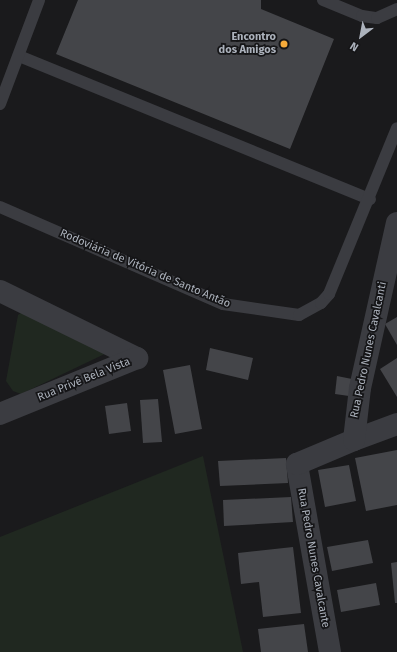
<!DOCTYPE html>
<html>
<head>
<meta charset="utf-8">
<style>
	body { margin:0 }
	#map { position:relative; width:397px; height:652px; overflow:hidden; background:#1a1a1c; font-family:"Fira Sans",sans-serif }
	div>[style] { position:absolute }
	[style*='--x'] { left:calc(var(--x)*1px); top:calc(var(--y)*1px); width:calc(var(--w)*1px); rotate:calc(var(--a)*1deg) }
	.green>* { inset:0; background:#202820 }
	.building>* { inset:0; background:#444549 }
	.lane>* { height:12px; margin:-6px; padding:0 6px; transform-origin:6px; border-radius:6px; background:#3b3c41 }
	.street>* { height:22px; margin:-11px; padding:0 11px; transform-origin:11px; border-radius:11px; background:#3b3c41 }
	.dots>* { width:11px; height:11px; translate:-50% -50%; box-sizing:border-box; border:2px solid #151517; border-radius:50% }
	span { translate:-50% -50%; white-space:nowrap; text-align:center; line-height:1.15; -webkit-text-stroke:3.5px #151517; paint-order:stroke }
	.poi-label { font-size:11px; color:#acb2bc; font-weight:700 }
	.right { translate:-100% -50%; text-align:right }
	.street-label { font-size:11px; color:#acb2bc }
	.north { position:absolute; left:341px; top:16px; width:40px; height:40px; -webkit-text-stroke:3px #151517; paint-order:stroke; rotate:212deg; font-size:11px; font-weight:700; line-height:16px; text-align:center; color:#acb2bc }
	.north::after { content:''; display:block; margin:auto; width:14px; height:18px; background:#acb2bc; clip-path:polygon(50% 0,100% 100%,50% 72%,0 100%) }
</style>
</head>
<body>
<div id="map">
	<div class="green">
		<i style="clip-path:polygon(25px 310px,113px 350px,21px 394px,13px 391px,6px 381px,18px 315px)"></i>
		<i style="clip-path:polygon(203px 456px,243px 652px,0 652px,0 537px)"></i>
	</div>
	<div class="building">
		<i style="clip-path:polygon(78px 0,261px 0,261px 9px,334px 39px,290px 149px,56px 54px)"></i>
		<i style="clip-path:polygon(397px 317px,397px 345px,385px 324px)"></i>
		<i style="clip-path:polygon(210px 348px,253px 358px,248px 380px,206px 370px)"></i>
		<i style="clip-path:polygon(397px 358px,397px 397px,380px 369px)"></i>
		<i style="clip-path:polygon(190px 365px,202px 429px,175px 434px,163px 370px)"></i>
		<i style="clip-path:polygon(337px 376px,352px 379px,349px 396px,335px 394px)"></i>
		<i style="clip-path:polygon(158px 399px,162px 442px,143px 443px,140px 400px)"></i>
		<i style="clip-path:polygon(127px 403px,131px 431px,109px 434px,105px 406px)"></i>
		<i style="clip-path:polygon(397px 450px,397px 505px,366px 511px,355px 458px)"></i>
		<i style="clip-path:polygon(286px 458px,288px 483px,220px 486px,218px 461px)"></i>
		<i style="clip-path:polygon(349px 465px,356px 501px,325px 507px,318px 470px)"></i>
		<i style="clip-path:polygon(291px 497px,293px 522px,224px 526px,223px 500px)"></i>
		<i style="clip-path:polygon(368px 540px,373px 563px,332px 571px,327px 547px)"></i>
		<i style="clip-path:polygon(293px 547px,301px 613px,263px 617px,259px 582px,241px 584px,238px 553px)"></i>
		<i style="clip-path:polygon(397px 562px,397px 603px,395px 603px,391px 563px)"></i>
		<i style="clip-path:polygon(376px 583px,380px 605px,341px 612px,337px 590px)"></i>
		<i style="clip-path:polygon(304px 624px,308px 652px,261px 652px,258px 629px)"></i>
	</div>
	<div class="lane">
		<i style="--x:323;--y:0;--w:42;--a:22.3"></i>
		<i style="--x:362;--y:16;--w:15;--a:8"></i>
		<i style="--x:377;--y:18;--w:22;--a:-24"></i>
		<i style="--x:19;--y:56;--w:379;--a:22.2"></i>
		<i style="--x:0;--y:104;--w:111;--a:-69.4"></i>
		<i style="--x:0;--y:207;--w:243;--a:23.5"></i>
		<i style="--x:223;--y:304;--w:77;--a:8.2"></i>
		<i style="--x:299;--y:315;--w:25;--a:-29"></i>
		<i style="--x:321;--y:303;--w:12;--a:-48"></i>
		<i style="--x:329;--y:294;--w:179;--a:-67.7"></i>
	</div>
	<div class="street">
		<i style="--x:0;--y:291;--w:153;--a:26.1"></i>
		<i style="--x:137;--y:358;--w:148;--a:157.8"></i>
		<i style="--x:354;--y:440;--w:46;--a:-20.4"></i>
		<i style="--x:330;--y:652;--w:191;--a:-100"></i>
		<i style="--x:297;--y:464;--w:62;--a:-22.8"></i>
		<i style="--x:354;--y:440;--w:52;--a:-83.4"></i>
		<i style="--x:360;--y:388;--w:169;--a:-77.4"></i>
	</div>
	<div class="dots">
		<i style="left:284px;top:44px;background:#f5aa3a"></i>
	</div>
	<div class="poi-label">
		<span class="right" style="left:276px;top:44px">Encontro<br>dos Amigos</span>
	</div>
	<div class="street-label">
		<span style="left:145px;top:269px;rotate:23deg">Rodoviária de Vitória de Santo Antão</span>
		<span style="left:369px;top:350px;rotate:-78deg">Rua Pedro Nunes Cavalcanti</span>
		<span style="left:84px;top:380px;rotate:-22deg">Rua Privê Bela Vista</span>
		<span style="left:313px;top:558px;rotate:80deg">Rua Pedro Nunes Cavalcante</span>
	</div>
	<div class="north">N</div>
</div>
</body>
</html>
